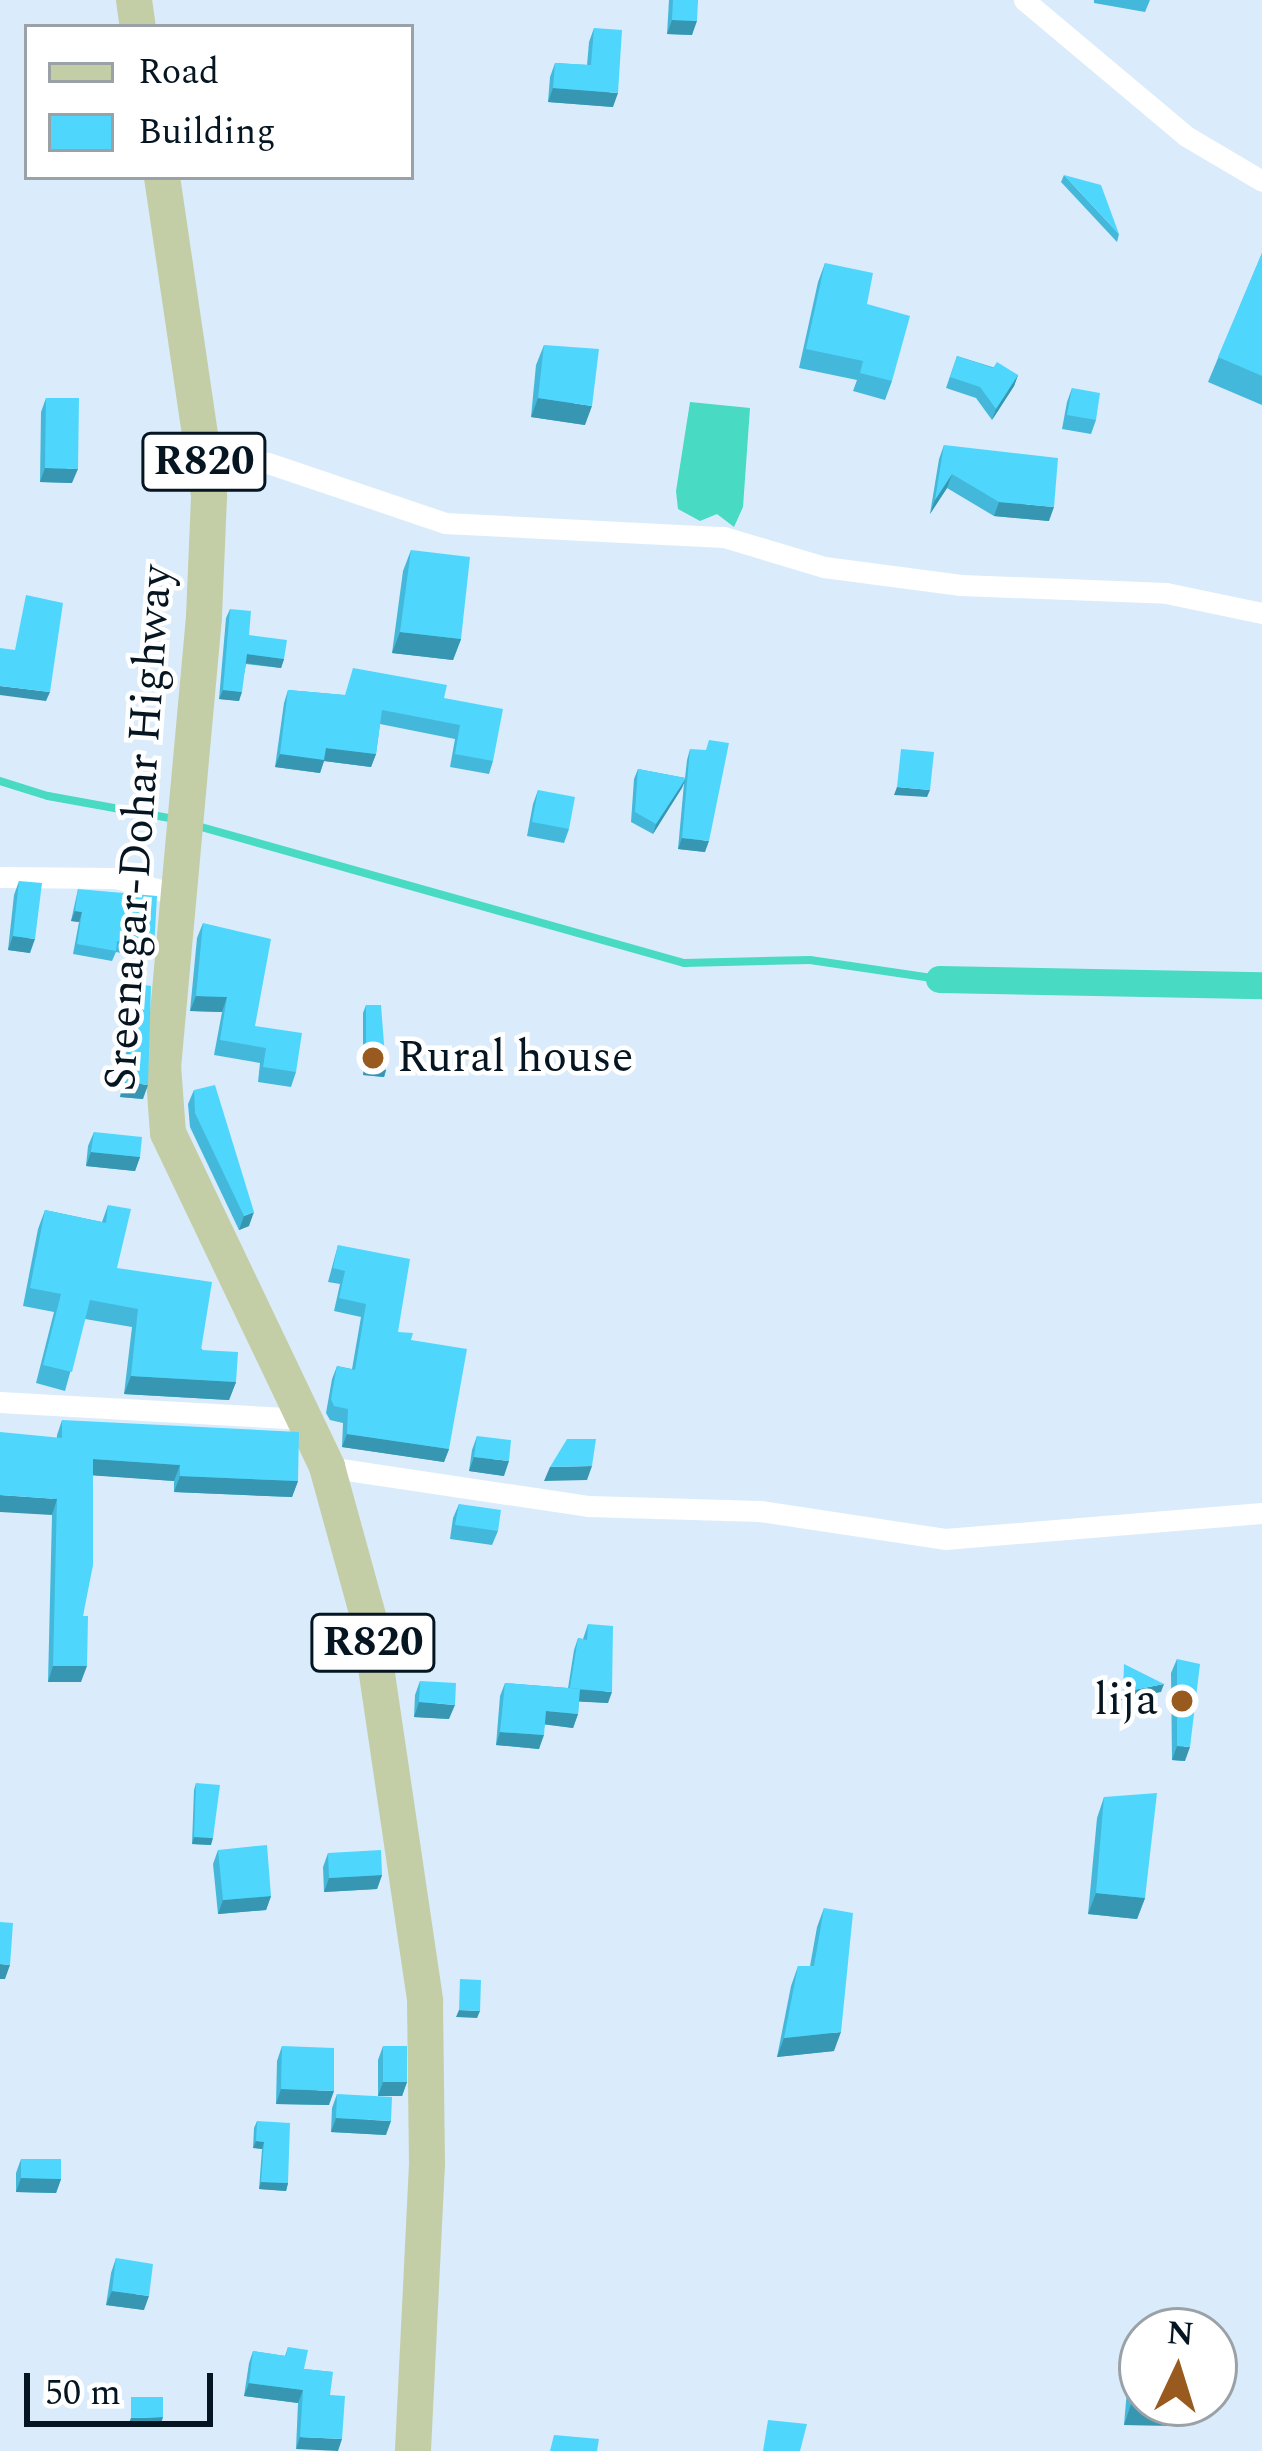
<!DOCTYPE html>
<html>
<head>
<meta charset="utf-8">
<style>
	body { margin:0 }
	#map { position:relative; width:1262px; height:2451px; overflow:hidden; background:#daecfb; font-family:Spectral,serif }
	div>[style] { position:absolute }
	[style*='--x'] { left:calc(var(--x)*1px); top:calc(var(--y)*1px); width:calc(var(--w)*1px); rotate:calc(var(--a)*1deg) }
	.water>* { inset:0; background:#48dac3 }
	.stream>* { height:8px; margin:-4px; padding:0 4px; transform-origin:4px; border-radius:4px; background:#48dac3 }
	.canal>* { height:27px; margin:-13.5px; padding:0 13.5px; transform-origin:13.5px; border-radius:13.5px; background:#48dac3 }
	.minor>* { height:21px; margin:-10.5px; padding:0 10.5px; transform-origin:10.5px; border-radius:10.5px; background:#fff }
	.primary>* { height:36px; margin:-18px; padding:0 18px; transform-origin:18px; border-radius:18px; background:#c4cea6 }
	.wall>* { inset:0; background:#44b8da }
	.shaded-wall>* { inset:0; background:#3796b1 }
	.building>* { inset:0; background:#4fd6fd }
	.dots>* { width:33px; height:33px; translate:-50% -50%; box-sizing:border-box; border:6px solid #fff; border-radius:50% }
	span { translate:-50% -50%; white-space:nowrap; text-align:center; line-height:1.15; -webkit-text-stroke:9px #fff; paint-order:stroke }
	.shield-label span { padding:3px 9px; background:#fff; border:3px solid; border-radius:9px; -webkit-text-stroke-width:0 }
	.shield-label { font-size:42px; color:#051622; font-weight:700 }
	.street-label { font-size:45px; color:#051622 }
	.poi-label { font-size:45px; color:#051622 }
	.left { translate:0 -50%; text-align:left }
	.right { translate:-100% -50%; text-align:right }
	.legend { position:absolute; left:24px; top:24px; width:390px; height:156px; box-sizing:border-box; background:#fff; border:3px solid #9ba2a7; margin:0; padding:15px 21px; list-style:none; font-size:36px; color:#051622 }
	.legend li { display:flex; align-items:center; gap:24px; height:60px }
	.legend b { width:60px; border:3px solid #9ba2a7 }
	.north { position:absolute; left:1118px; top:2307px; width:120px; height:120px; box-sizing:border-box; background:#fff; border:3px solid #9ba2a7; border-radius:50%; rotate:4deg; font-size:33px; font-weight:700; line-height:48px; text-align:center; color:#051622 }
	.north::after { content:''; display:block; margin:auto; width:42px; height:54px; background:#985a1f; clip-path:polygon(50% 0,100% 100%,50% 72%,0 100%) }
	.scale { position:absolute; left:24px; top:2373px; width:189px; height:54px; box-sizing:border-box; border:6px solid #051622; border-top:0; padding-left:15px; font-size:36px; line-height:42px; white-space:nowrap; color:#051622; -webkit-text-stroke:9px #fff; paint-order:stroke }
</style>
</head>
<body>
<div id="map">
	<div class="water">
		<i style="clip-path:polygon(690px 402px,750px 408px,743px 507px,734px 527px,717px 514px,700px 521px,678px 509px,676px 491px)"></i>
	</div>
	<div class="stream">
		<i style="--x:0;--y:781;--w:50;--a:17.4"></i>
		<i style="--x:48;--y:796;--w:128;--a:10.3"></i>
		<i style="--x:194;--y:825;--w:509;--a:15.73"></i>
		<i style="--x:684;--y:963;--w:126;--a:-1.4"></i>
		<i style="--x:810;--y:960;--w:130;--a:8.4"></i>
	</div>
	<div class="canal">
		<i style="--x:939;--y:979;--w:323;--a:1.1"></i>
	</div>
	<div class="minor">
		<i style="--x:1024;--y:0;--w:212;--a:40"></i>
		<i style="--x:1186;--y:136;--w:88;--a:30.6"></i>
		<i style="--x:203;--y:457;--w:65;--a:5.3"></i>
		<i style="--x:268;--y:463;--w:187;--a:18.7"></i>
		<i style="--x:445;--y:523;--w:279;--a:2.9"></i>
		<i style="--x:724;--y:537;--w:104;--a:16.7"></i>
		<i style="--x:824;--y:567;--w:138;--a:7.5"></i>
		<i style="--x:961;--y:585;--w:205;--a:2.2"></i>
		<i style="--x:1166;--y:593;--w:98;--a:11.8"></i>
		<i style="--x:0;--y:877;--w:116;--a:0.5"></i>
		<i style="--x:116;--y:878;--w:61;--a:15.2"></i>
		<i style="--x:0;--y:1402;--w:305;--a:3.2"></i>
		<i style="--x:327;--y:1467;--w:265;--a:8.5"></i>
		<i style="--x:589;--y:1506;--w:171;--a:1.7"></i>
		<i style="--x:760;--y:1511;--w:187;--a:8.6"></i>
		<i style="--x:945;--y:1539;--w:318;--a:-4.7"></i>
	</div>
	<div class="primary">
		<i style="--x:134;--y:0;--w:27;--a:82"></i>
		<i style="--x:162;--y:177;--w:323;--a:81.6"></i>
		<i style="--x:209;--y:497;--w:120;--a:92.4"></i>
		<i style="--x:204;--y:617;--w:450;--a:95.2"></i>
		<i style="--x:163;--y:1065;--w:68;--a:85.8"></i>
		<i style="--x:168;--y:1133;--w:370;--a:64.5"></i>
		<i style="--x:327;--y:1467;--w:159;--a:74.6"></i>
		<i style="--x:369;--y:1620;--w:385;--a:81.6"></i>
		<i style="--x:425;--y:2001;--w:163;--a:89.3"></i>
		<i style="--x:427;--y:2164;--w:287;--a:92.8"></i>
	</div>
	<div class="wall">
		<i style="clip-path:polygon(669px 0,698px 0,692px 35px,667px 34px)"></i>
		<i style="clip-path:polygon(1094px 0,1150px 0,1145px 12px,1094px 3px)"></i>
		<i style="clip-path:polygon(594px 28px,613px 107px,548px 102px,550px 77px,555px 63px,587px 65px,589px 42px)"></i>
		<i style="clip-path:polygon(1064px 175px,1119px 234px,1117px 242px,1061px 182px)"></i>
		<i style="clip-path:polygon(1262px 253px,1262px 405px,1208px 382px)"></i>
		<i style="clip-path:polygon(825px 263px,867px 304px,892px 381px,885px 400px,853px 391px,857px 380px,799px 368px,818px 282px)"></i>
		<i style="clip-path:polygon(544px 345px,585px 425px,531px 417px,536px 365px)"></i>
		<i style="clip-path:polygon(957px 356px,1018px 375px,1014px 386px,992px 420px,976px 398px,946px 388px)"></i>
		<i style="clip-path:polygon(1072px 388px,1096px 420px,1091px 434px,1062px 429px,1067px 402px)"></i>
		<i style="clip-path:polygon(46px 398px,72px 483px,40px 482px,41px 412px)"></i>
		<i style="clip-path:polygon(944px 445px,1049px 521px,994px 516px,947px 488px,930px 514px,939px 459px)"></i>
		<i style="clip-path:polygon(411px 550px,461px 639px,453px 660px,392px 653px,403px 571px)"></i>
		<i style="clip-path:polygon(230px 609px,249px 635px,284px 659px,281px 668px,246px 664px,239px 701px,219px 699px,226px 618px)"></i>
		<i style="clip-path:polygon(288px 690px,344px 695px,444px 698px,493px 761px,489px 774px,450px 767px,455px 739px,380px 724px,376px 754px,371px 767px,324px 761px,320px 773px,275px 767px,284px 703px)"></i>
		<i style="clip-path:polygon(690px 749px,705px 852px,678px 849px,684px 783px,653px 834px,631px 822px,634px 779px,638px 769px,685px 778px,687px 760px)"></i>
		<i style="clip-path:polygon(538px 790px,569px 829px,564px 843px,527px 836px,533px 804px)"></i>
		<i style="clip-path:polygon(19px 881px,30px 953px,8px 950px,14px 895px)"></i>
		<i style="clip-path:polygon(78px 889px,154px 948px,150px 958px,116px 952px,112px 961px,73px 954px,79px 922px,71px 921px)"></i>
		<i style="clip-path:polygon(203px 923px,255px 1026px,296px 1072px,291px 1087px,258px 1082px,260px 1063px,214px 1055px,222px 1012px,190px 1011px,197px 938px)"></i>
		<i style="clip-path:polygon(139px 984px,143px 1099px,120px 1097px,134px 998px)"></i>
		<i style="clip-path:polygon(366px 1005px,386px 1070px,384px 1077px,363px 1075px,363px 1013px)"></i>
		<i style="clip-path:polygon(194px 1090px,249px 1226px,239px 1230px,190px 1127px,188px 1104px)"></i>
		<i style="clip-path:polygon(94px 1132px,140px 1157px,135px 1171px,86px 1166px,88px 1146px)"></i>
		<i style="clip-path:polygon(108px 1205px,117px 1268px,236px 1382px,229px 1400px,124px 1394px,132px 1327px,85px 1319px,65px 1391px,36px 1383px,54px 1312px,23px 1306px,38px 1229px,45px 1210px,102px 1222px)"></i>
		<i style="clip-path:polygon(338px 1245px,398px 1332px,411px 1340px,449px 1449px,444px 1462px,342px 1447px,343px 1423px,330px 1420px,326px 1413px,332px 1379px,337px 1366px,352px 1369px,361px 1317px,334px 1311px,340px 1284px,328px 1282px)"></i>
		<i style="clip-path:polygon(62px 1420px,298px 1481px,292px 1497px,174px 1492px,174px 1481px,93px 1475px,83px 1616px,81px 1682px,48px 1682px,52px 1515px,57px 1435px)"></i>
		<i style="clip-path:polygon(477px 1436px,504px 1476px,469px 1471px,472px 1450px)"></i>
		<i style="clip-path:polygon(459px 1504px,498px 1531px,492px 1545px,450px 1539px,453px 1518px)"></i>
		<i style="clip-path:polygon(588px 1624px,608px 1703px,579px 1701px,578px 1714px,573px 1728px,545px 1724px,539px 1749px,496px 1745px,500px 1696px,505px 1683px,568px 1688px,574px 1650px,578px 1638px,583px 1639px)"></i>
		<i style="clip-path:polygon(1177px 1659px,1185px 1761px,1172px 1760px,1171px 1673px)"></i>
		<i style="clip-path:polygon(420px 1681px,449px 1719px,414px 1717px,415px 1695px)"></i>
		<i style="clip-path:polygon(196px 1783px,211px 1845px,192px 1844px,194px 1790px)"></i>
		<i style="clip-path:polygon(1104px 1797px,1145px 1898px,1137px 1919px,1088px 1914px,1097px 1818px)"></i>
		<i style="clip-path:polygon(218px 1850px,271px 1896px,266px 1910px,218px 1914px,213px 1864px)"></i>
		<i style="clip-path:polygon(328px 1853px,382px 1875px,377px 1889px,324px 1892px,323px 1867px)"></i>
		<i style="clip-path:polygon(824px 1908px,834px 2051px,777px 2057px,791px 1986px,798px 1966px,810px 1966px,817px 1927px)"></i>
		<i style="clip-path:polygon(282px 2046px,329px 2105px,276px 2104px,277px 2061px)"></i>
		<i style="clip-path:polygon(383px 2046px,407px 2082px,402px 2096px,378px 2096px,378px 2060px)"></i>
		<i style="clip-path:polygon(337px 2094px,386px 2135px,331px 2132px,332px 2108px)"></i>
		<i style="clip-path:polygon(257px 2121px,288px 2183px,286px 2191px,259px 2189px,262px 2149px,253px 2148px,254px 2128px)"></i>
		<i style="clip-path:polygon(21px 2159px,61px 2179px,56px 2193px,16px 2192px,16px 2173px)"></i>
		<i style="clip-path:polygon(116px 2258px,144px 2310px,106px 2305px,111px 2273px)"></i>
		<i style="clip-path:polygon(1138px 2334px,1188px 2426px,1124px 2425px,1130px 2355px)"></i>
		<i style="clip-path:polygon(288px 2347px,304px 2369px,333px 2372px,296px 2449px,298px 2403px,244px 2396px,249px 2363px,253px 2351px,285px 2356px)"></i>
	</div>
	<div class="shaded-wall">
		<i style="clip-path:polygon(672px 20px,697px 21px,692px 35px,667px 34px)"></i>
		<i style="clip-path:polygon(553px 88px,618px 93px,613px 107px,548px 102px)"></i>
		<i style="clip-path:polygon(1018px 375px,1014px 386px,992px 420px,996px 409px)"></i>
		<i style="clip-path:polygon(538px 398px,592px 406px,585px 425px,531px 417px)"></i>
		<i style="clip-path:polygon(45px 468px,78px 469px,72px 483px,40px 482px)"></i>
		<i style="clip-path:polygon(952px 474px,947px 488px,930px 514px,935px 500px)"></i>
		<i style="clip-path:polygon(999px 502px,1054px 507px,1049px 521px,994px 516px)"></i>
		<i style="clip-path:polygon(400px 632px,461px 639px,453px 660px,392px 653px)"></i>
		<i style="clip-path:polygon(247px 654px,284px 659px,281px 668px,244px 663px)"></i>
		<i style="clip-path:polygon(0 686px,50px 692px,46px 701px,0 695px)"></i>
		<i style="clip-path:polygon(223px 690px,242px 692px,239px 701px,219px 699px)"></i>
		<i style="clip-path:polygon(326px 748px,376px 754px,371px 767px,324px 761px,320px 773px,275px 767px,280px 754px)"></i>
		<i style="clip-path:polygon(686px 778px,682px 788px,653px 834px,656px 824px)"></i>
		<i style="clip-path:polygon(897px 787px,930px 790px,927px 797px,894px 795px)"></i>
		<i style="clip-path:polygon(682px 838px,709px 841px,705px 852px,678px 849px)"></i>
		<i style="clip-path:polygon(75px 911px,82px 912px,79px 922px,71px 921px)"></i>
		<i style="clip-path:polygon(13px 936px,35px 939px,30px 953px,8px 950px)"></i>
		<i style="clip-path:polygon(196px 996px,227px 997px,222px 1012px,190px 1011px)"></i>
		<i style="clip-path:polygon(366px 1068px,386px 1070px,384px 1077px,363px 1075px)"></i>
		<i style="clip-path:polygon(126px 1082px,148px 1085px,143px 1099px,120px 1097px)"></i>
		<i style="clip-path:polygon(91px 1152px,140px 1157px,135px 1171px,86px 1166px)"></i>
		<i style="clip-path:polygon(254px 1212px,249px 1226px,239px 1230px,244px 1216px)"></i>
		<i style="clip-path:polygon(131px 1376px,236px 1382px,229px 1400px,124px 1394px)"></i>
		<i style="clip-path:polygon(347px 1434px,449px 1449px,444px 1462px,342px 1447px)"></i>
		<i style="clip-path:polygon(474px 1457px,509px 1461px,504px 1476px,469px 1471px)"></i>
		<i style="clip-path:polygon(93px 1459px,180px 1465px,174px 1481px,87px 1475px)"></i>
		<i style="clip-path:polygon(592px 1466px,587px 1480px,544px 1481px,550px 1467px)"></i>
		<i style="clip-path:polygon(180px 1476px,298px 1481px,292px 1497px,174px 1492px)"></i>
		<i style="clip-path:polygon(0 1495px,57px 1499px,52px 1515px,0 1512px)"></i>
		<i style="clip-path:polygon(53px 1666px,87px 1666px,81px 1682px,48px 1682px)"></i>
		<i style="clip-path:polygon(1164px 1684px,1161px 1692px,1120px 1700px,1123px 1692px)"></i>
		<i style="clip-path:polygon(570px 1689px,612px 1692px,608px 1703px,566px 1701px)"></i>
		<i style="clip-path:polygon(419px 1702px,455px 1705px,449px 1719px,414px 1717px)"></i>
		<i style="clip-path:polygon(546px 1711px,578px 1714px,573px 1728px,541px 1724px)"></i>
		<i style="clip-path:polygon(500px 1732px,544px 1735px,539px 1749px,496px 1745px)"></i>
		<i style="clip-path:polygon(1177px 1746px,1190px 1747px,1185px 1761px,1172px 1760px)"></i>
		<i style="clip-path:polygon(194px 1837px,213px 1838px,211px 1845px,192px 1844px)"></i>
		<i style="clip-path:polygon(382px 1875px,377px 1889px,324px 1892px,329px 1878px)"></i>
		<i style="clip-path:polygon(1096px 1893px,1145px 1898px,1137px 1919px,1088px 1914px)"></i>
		<i style="clip-path:polygon(271px 1896px,266px 1910px,218px 1914px,223px 1900px)"></i>
		<i style="clip-path:polygon(0 1964px,10px 1965px,5px 1979px,0 1979px)"></i>
		<i style="clip-path:polygon(459px 2010px,480px 2011px,477px 2018px,456px 2017px)"></i>
		<i style="clip-path:polygon(841px 2032px,834px 2051px,777px 2057px,784px 2038px)"></i>
		<i style="clip-path:polygon(383px 2082px,407px 2082px,402px 2096px,378px 2096px)"></i>
		<i style="clip-path:polygon(281px 2089px,334px 2091px,329px 2105px,276px 2104px)"></i>
		<i style="clip-path:polygon(336px 2118px,391px 2121px,386px 2135px,331px 2132px)"></i>
		<i style="clip-path:polygon(256px 2141px,264px 2142px,262px 2149px,253px 2148px)"></i>
		<i style="clip-path:polygon(21px 2178px,61px 2179px,56px 2193px,16px 2192px)"></i>
		<i style="clip-path:polygon(261px 2182px,288px 2183px,286px 2191px,259px 2189px)"></i>
		<i style="clip-path:polygon(112px 2291px,149px 2296px,144px 2310px,106px 2305px)"></i>
		<i style="clip-path:polygon(249px 2383px,303px 2390px,298px 2403px,244px 2396px)"></i>
		<i style="clip-path:polygon(1131px 2404px,1195px 2405px,1188px 2426px,1124px 2425px)"></i>
		<i style="clip-path:polygon(163px 2417px,161px 2424px,128px 2425px,131px 2418px)"></i>
		<i style="clip-path:polygon(300px 2437px,342px 2439px,338px 2451px,296px 2449px)"></i>
	</div>
	<div class="building">
		<i style="clip-path:polygon(673px 0,698px 0,697px 21px,672px 20px)"></i>
		<i style="clip-path:polygon(594px 28px,622px 30px,618px 93px,553px 88px,555px 63px,591px 65px)"></i>
		<i style="clip-path:polygon(1064px 175px,1101px 185px,1119px 234px)"></i>
		<i style="clip-path:polygon(1262px 253px,1262px 376px,1218px 357px)"></i>
		<i style="clip-path:polygon(825px 263px,873px 273px,867px 304px,910px 316px,892px 381px,860px 373px,863px 361px,806px 349px)"></i>
		<i style="clip-path:polygon(544px 345px,599px 349px,592px 406px,538px 398px)"></i>
		<i style="clip-path:polygon(957px 356px,993px 368px,997px 362px,1018px 375px,996px 409px,980px 387px,950px 377px)"></i>
		<i style="clip-path:polygon(1072px 388px,1100px 393px,1096px 420px,1067px 415px)"></i>
		<i style="clip-path:polygon(46px 398px,79px 398px,78px 469px,45px 468px)"></i>
		<i style="clip-path:polygon(944px 445px,1058px 458px,1054px 507px,999px 502px,952px 474px,935px 500px)"></i>
		<i style="clip-path:polygon(411px 550px,470px 557px,461px 639px,400px 632px)"></i>
		<i style="clip-path:polygon(26px 595px,63px 603px,50px 692px,0 686px,0 648px,15px 650px)"></i>
		<i style="clip-path:polygon(230px 609px,251px 611px,249px 635px,287px 640px,284px 659px,247px 654px,242px 692px,223px 690px)"></i>
		<i style="clip-path:polygon(353px 668px,447px 685px,444px 698px,503px 709px,493px 761px,455px 754px,460px 725px,382px 710px,376px 754px,326px 748px,324px 760px,280px 754px,288px 690px,345px 695px)"></i>
		<i style="clip-path:polygon(709px 740px,729px 743px,709px 841px,682px 838px,690px 749px,706px 750px)"></i>
		<i style="clip-path:polygon(901px 749px,934px 752px,930px 790px,897px 787px)"></i>
		<i style="clip-path:polygon(638px 769px,686px 778px,656px 824px,635px 812px)"></i>
		<i style="clip-path:polygon(538px 790px,575px 797px,569px 829px,532px 822px)"></i>
		<i style="clip-path:polygon(19px 881px,42px 883px,35px 939px,13px 936px)"></i>
		<i style="clip-path:polygon(78px 889px,157px 896px,154px 948px,117px 941px,116px 951px,77px 944px,82px 912px,75px 911px)"></i>
		<i style="clip-path:polygon(203px 923px,271px 939px,255px 1026px,302px 1033px,296px 1072px,263px 1067px,266px 1048px,220px 1040px,227px 997px,196px 996px)"></i>
		<i style="clip-path:polygon(139px 984px,151px 986px,148px 1085px,126px 1082px)"></i>
		<i style="clip-path:polygon(366px 1005px,381px 1005px,386px 1070px,366px 1068px)"></i>
		<i style="clip-path:polygon(215px 1085px,254px 1212px,244px 1216px,195px 1113px,194px 1090px)"></i>
		<i style="clip-path:polygon(94px 1132px,142px 1137px,140px 1157px,91px 1152px)"></i>
		<i style="clip-path:polygon(108px 1205px,131px 1209px,117px 1268px,212px 1282px,201px 1350px,238px 1352px,236px 1382px,131px 1376px,138px 1309px,90px 1300px,72px 1372px,43px 1365px,61px 1294px,30px 1288px,45px 1210px,106px 1223px)"></i>
		<i style="clip-path:polygon(338px 1245px,410px 1259px,398px 1332px,413px 1333px,411px 1340px,467px 1349px,449px 1449px,347px 1434px,348px 1409px,334px 1406px,331px 1399px,337px 1366px,355px 1370px,366px 1304px,339px 1298px,345px 1271px,333px 1268px)"></i>
		<i style="clip-path:polygon(62px 1420px,299px 1432px,298px 1481px,180px 1476px,180px 1465px,93px 1459px,93px 1565px,83px 1616px,88px 1616px,87px 1666px,53px 1666px,57px 1499px,0 1495px,0 1432px,62px 1438px)"></i>
		<i style="clip-path:polygon(477px 1436px,511px 1440px,509px 1461px,474px 1457px)"></i>
		<i style="clip-path:polygon(567px 1439px,596px 1439px,592px 1466px,550px 1467px)"></i>
		<i style="clip-path:polygon(459px 1504px,501px 1510px,498px 1531px,455px 1525px)"></i>
		<i style="clip-path:polygon(588px 1624px,613px 1626px,612px 1692px,570px 1688px,578px 1638px,587px 1640px)"></i>
		<i style="clip-path:polygon(1177px 1659px,1200px 1664px,1190px 1747px,1177px 1746px)"></i>
		<i style="clip-path:polygon(1124px 1664px,1164px 1684px,1123px 1692px)"></i>
		<i style="clip-path:polygon(420px 1681px,456px 1683px,455px 1705px,419px 1702px)"></i>
		<i style="clip-path:polygon(505px 1683px,580px 1689px,578px 1714px,546px 1711px,544px 1735px,500px 1732px)"></i>
		<i style="clip-path:polygon(196px 1783px,220px 1785px,213px 1838px,194px 1837px)"></i>
		<i style="clip-path:polygon(1157px 1793px,1145px 1898px,1096px 1893px,1104px 1797px)"></i>
		<i style="clip-path:polygon(267px 1845px,271px 1896px,223px 1900px,218px 1850px)"></i>
		<i style="clip-path:polygon(381px 1850px,382px 1875px,329px 1878px,328px 1853px)"></i>
		<i style="clip-path:polygon(824px 1908px,853px 1913px,841px 2032px,784px 2038px,798px 1966px,814px 1966px)"></i>
		<i style="clip-path:polygon(0 1922px,13px 1923px,10px 1965px,0 1964px)"></i>
		<i style="clip-path:polygon(460px 1979px,481px 1980px,480px 2011px,459px 2010px)"></i>
		<i style="clip-path:polygon(282px 2046px,334px 2048px,334px 2091px,281px 2089px)"></i>
		<i style="clip-path:polygon(383px 2046px,407px 2046px,407px 2082px,383px 2082px)"></i>
		<i style="clip-path:polygon(337px 2094px,392px 2097px,391px 2121px,336px 2118px)"></i>
		<i style="clip-path:polygon(257px 2121px,290px 2123px,288px 2183px,261px 2182px,264px 2142px,256px 2141px)"></i>
		<i style="clip-path:polygon(21px 2159px,61px 2159px,61px 2179px,21px 2178px)"></i>
		<i style="clip-path:polygon(116px 2258px,153px 2264px,149px 2296px,112px 2291px)"></i>
		<i style="clip-path:polygon(1138px 2334px,1142px 2334px,1142px 2403px,1196px 2403px,1195px 2405px,1131px 2404px)"></i>
		<i style="clip-path:polygon(288px 2347px,308px 2350px,304px 2369px,333px 2372px,330px 2395px,345px 2396px,342px 2439px,300px 2437px,303px 2390px,249px 2383px,253px 2351px,286px 2356px)"></i>
		<i style="clip-path:polygon(131px 2397px,163px 2397px,163px 2417px,131px 2418px)"></i>
		<i style="clip-path:polygon(768px 2420px,807px 2424px,800px 2451px,763px 2451px)"></i>
		<i style="clip-path:polygon(554px 2435px,599px 2439px,597px 2451px,550px 2451px)"></i>
	</div>
	<div class="dots">
		<i style="left:373px;top:1058px;background:#985a1f"></i>
		<i style="left:1182px;top:1701px;background:#985a1f"></i>
	</div>
	<div class="shield-label">
		<span style="left:204px;top:462px">R820</span>
		<span style="left:373px;top:1643px">R820</span>
	</div>
	<div class="street-label">
		<span style="left:139px;top:828px;rotate:-86deg">Sreenagar-Dohar Highway</span>
	</div>
	<div class="poi-label">
		<span class="left" style="left:397px;top:1058px">Rural house</span>
		<span class="right" style="left:1158px;top:1701px">lija</span>
	</div>
	<ul class="legend">
	<li><b style="height:15px;background:#c4cea6"></b>Road</li>
	<li><b style="height:33px;background:#4fd6fd"></b>Building</li>
	</ul>
	<div class="north">N</div>
	<div class="scale">50 m</div>
</div>
</body>
</html>
